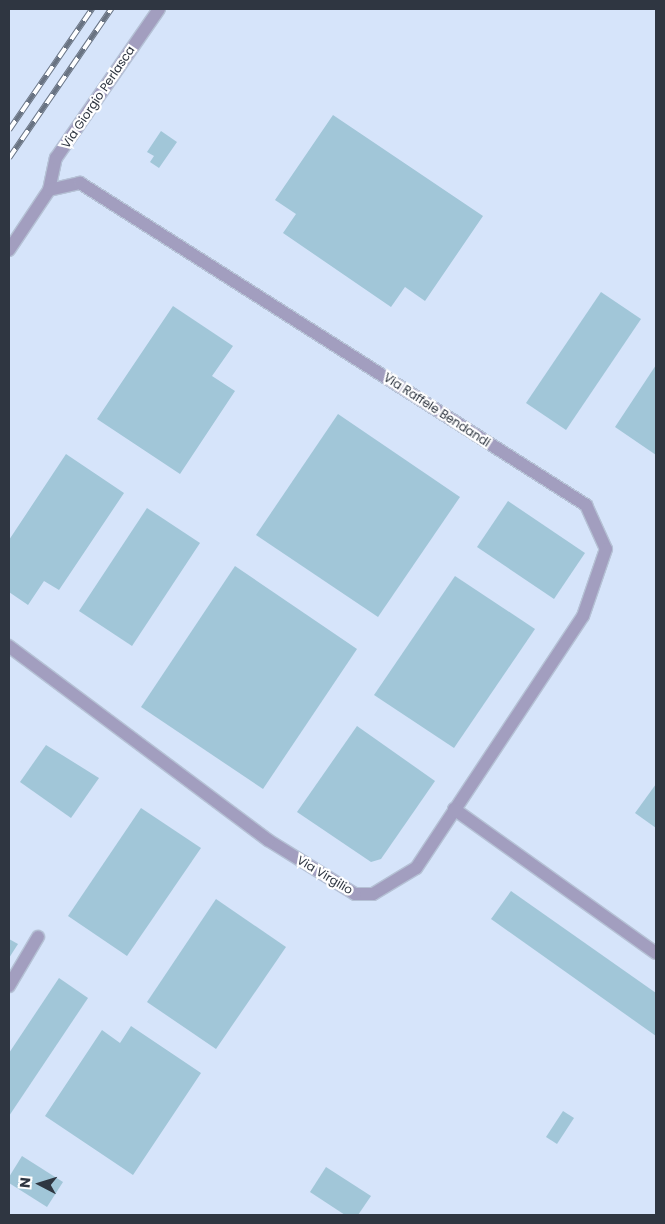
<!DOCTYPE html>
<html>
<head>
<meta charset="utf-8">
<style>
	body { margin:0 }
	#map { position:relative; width:665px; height:1224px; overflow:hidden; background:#d6e4fa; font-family:Poppins,sans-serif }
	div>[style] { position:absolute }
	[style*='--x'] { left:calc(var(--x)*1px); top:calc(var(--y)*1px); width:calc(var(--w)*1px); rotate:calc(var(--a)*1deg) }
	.building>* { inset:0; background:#a1c6d8 }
	.roads { filter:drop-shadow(1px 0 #b5c1d5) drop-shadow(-1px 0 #b5c1d5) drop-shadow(0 1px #b5c1d5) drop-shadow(0 -1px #b5c1d5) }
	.minor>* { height:12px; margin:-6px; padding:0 6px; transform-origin:6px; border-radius:6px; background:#a29ebf }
	.rail>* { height:5.5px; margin-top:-2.75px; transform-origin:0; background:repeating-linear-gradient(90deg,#fff 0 11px,#697382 0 22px); box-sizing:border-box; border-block:1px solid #697382 }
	span { translate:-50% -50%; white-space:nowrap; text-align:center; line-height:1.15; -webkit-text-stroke:4.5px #fff; paint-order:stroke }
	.street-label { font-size:12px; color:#2f3641 }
	.frame { position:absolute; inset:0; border:10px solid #2f3641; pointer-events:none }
	.north { position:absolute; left:15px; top:1159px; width:50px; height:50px; -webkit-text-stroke:4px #fff; paint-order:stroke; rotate:275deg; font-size:14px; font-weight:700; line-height:20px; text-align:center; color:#2f3641 }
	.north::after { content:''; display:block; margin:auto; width:18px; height:22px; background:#2f3641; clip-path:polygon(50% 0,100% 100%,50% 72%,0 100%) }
</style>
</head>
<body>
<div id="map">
	<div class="building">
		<i style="clip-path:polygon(333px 115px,483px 216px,425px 301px,405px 287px,391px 307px,283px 233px,296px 214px,275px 200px)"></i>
		<i style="clip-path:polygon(161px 131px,177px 142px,159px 168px,150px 162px,154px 156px,147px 152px)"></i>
		<i style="clip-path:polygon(601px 292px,641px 319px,566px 430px,526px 403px)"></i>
		<i style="clip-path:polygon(173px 306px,233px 346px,212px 376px,235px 391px,180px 474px,97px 419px)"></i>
		<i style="clip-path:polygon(656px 365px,656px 455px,615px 427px)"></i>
		<i style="clip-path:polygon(338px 414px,460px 497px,378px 617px,256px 535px)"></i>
		<i style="clip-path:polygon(66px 454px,124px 493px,59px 590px,44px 581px,28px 605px,9px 592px,9px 540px)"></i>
		<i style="clip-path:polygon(508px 501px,585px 553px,554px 599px,477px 547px)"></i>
		<i style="clip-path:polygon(147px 508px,200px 543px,132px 646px,79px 611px)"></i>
		<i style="clip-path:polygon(235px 566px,357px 649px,263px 789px,141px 707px)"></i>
		<i style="clip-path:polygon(455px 576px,535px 629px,454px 748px,374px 695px)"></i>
		<i style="clip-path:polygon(357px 726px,435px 781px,381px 859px,371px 862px,297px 812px)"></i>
		<i style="clip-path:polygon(46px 745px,99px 778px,71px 818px,20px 782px)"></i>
		<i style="clip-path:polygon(656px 784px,656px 828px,635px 813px)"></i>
		<i style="clip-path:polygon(141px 808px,201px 848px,127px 956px,68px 916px)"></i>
		<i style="clip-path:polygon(511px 891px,656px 993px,656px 1036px,491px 919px)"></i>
		<i style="clip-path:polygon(216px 899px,286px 947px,216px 1049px,147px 1002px)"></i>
		<i style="clip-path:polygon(9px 939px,18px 944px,9px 958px)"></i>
		<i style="clip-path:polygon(59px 978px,88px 998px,9px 1116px,9px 1053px)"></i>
		<i style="clip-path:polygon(131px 1026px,201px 1073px,133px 1175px,45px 1116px,102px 1030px,120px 1043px)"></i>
		<i style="clip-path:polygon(563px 1111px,574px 1118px,557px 1144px,546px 1137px)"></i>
		<i style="clip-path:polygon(22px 1156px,63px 1182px,47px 1207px,9px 1183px,9px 1177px)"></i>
		<i style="clip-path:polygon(326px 1167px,371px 1196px,358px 1215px,345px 1215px,310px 1192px)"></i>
	</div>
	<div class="roads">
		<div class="minor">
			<i style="--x:49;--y:190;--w:33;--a:-78"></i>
			<i style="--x:56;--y:158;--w:181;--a:-55.3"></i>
			<i style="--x:9;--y:250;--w:72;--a:-56.3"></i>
			<i style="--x:49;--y:190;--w:32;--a:-13"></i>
			<i style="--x:80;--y:183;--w:600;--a:32.47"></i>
			<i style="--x:586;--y:505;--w:48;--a:65.6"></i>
			<i style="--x:606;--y:549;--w:71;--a:108.9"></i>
			<i style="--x:583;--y:616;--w:302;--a:123.5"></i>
			<i style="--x:416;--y:868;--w:50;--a:148.8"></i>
			<i style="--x:373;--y:894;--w:18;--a:180"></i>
			<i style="--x:355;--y:894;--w:102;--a:-148.2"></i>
			<i style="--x:268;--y:840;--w:324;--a:-143.2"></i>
			<i style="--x:454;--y:809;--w:248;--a:35.5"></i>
			<i style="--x:9;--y:986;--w:57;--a:-59.4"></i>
		</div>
	</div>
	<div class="rail">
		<i style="--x:9;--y:130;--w:147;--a:-55.6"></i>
		<i style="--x:9;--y:158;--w:181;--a:-55.6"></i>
	</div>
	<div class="street-label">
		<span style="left:98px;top:97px;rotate:-56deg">Via Giorgio Perlasca</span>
		<span style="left:437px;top:410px;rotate:33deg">Via Raffele Bendandi</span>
		<span style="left:325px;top:875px;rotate:31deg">Via Virgilio</span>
	</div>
	<div class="frame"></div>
	<div class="north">N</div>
</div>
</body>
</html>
